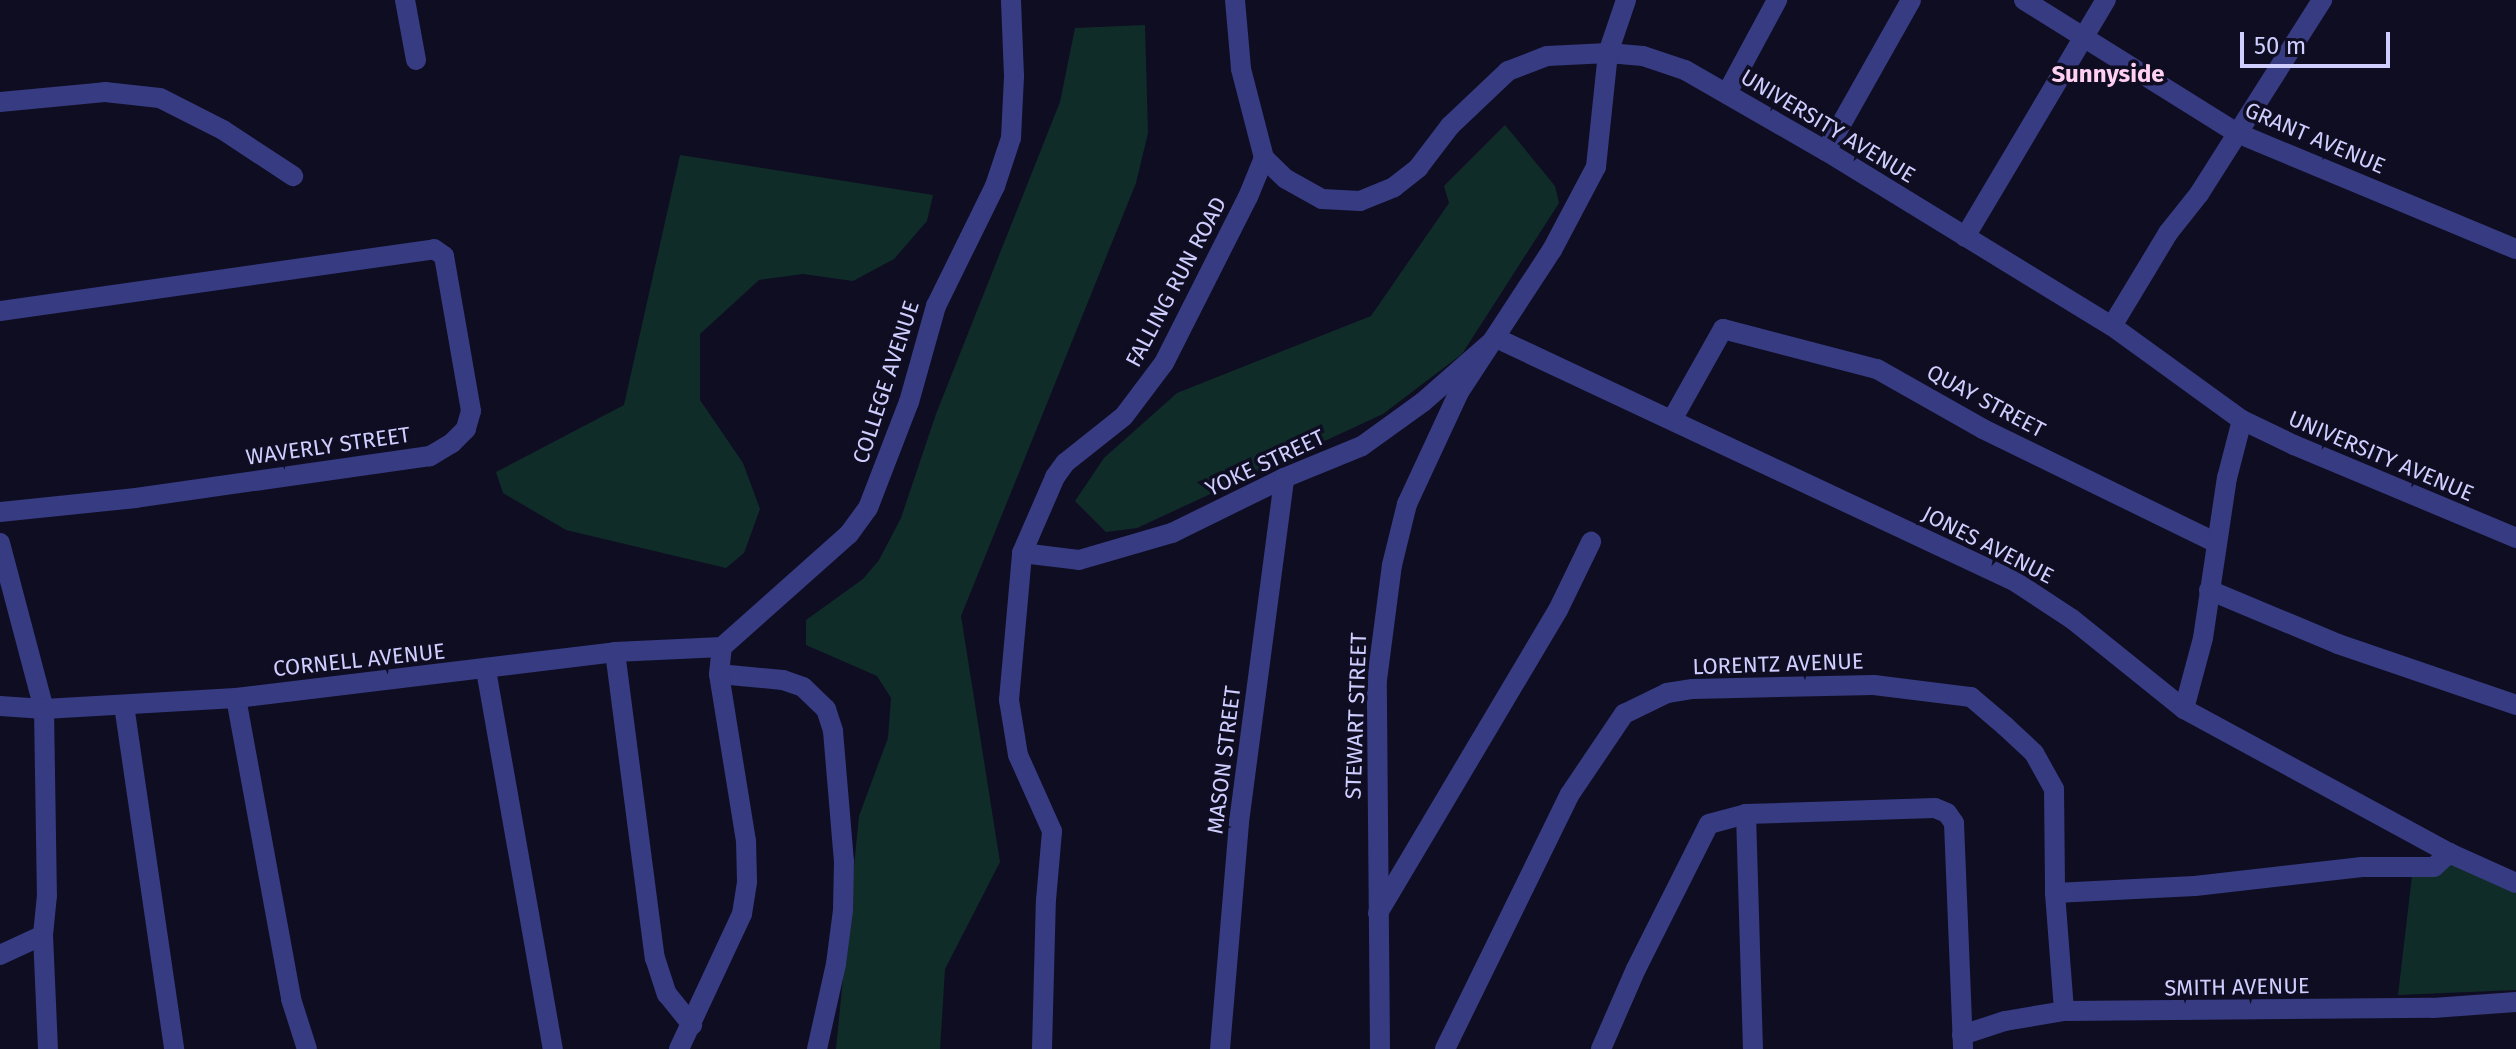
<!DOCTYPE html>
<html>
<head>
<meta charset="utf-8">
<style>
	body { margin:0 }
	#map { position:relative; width:2516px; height:1049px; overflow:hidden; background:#0f0d22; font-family:"Fira Sans",sans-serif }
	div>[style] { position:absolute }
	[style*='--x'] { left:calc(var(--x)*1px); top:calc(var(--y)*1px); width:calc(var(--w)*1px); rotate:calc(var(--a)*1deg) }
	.green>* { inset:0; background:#102c29 }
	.minor>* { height:20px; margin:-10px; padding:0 10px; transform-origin:10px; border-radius:10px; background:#373b82 }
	span { translate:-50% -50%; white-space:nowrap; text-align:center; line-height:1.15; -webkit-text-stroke:7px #0f0d22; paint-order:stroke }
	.street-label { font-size:22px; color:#cfceff }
	.neighbourhood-label { font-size:24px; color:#ffd0f2; font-weight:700 }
	.scale { position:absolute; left:2240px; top:32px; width:150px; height:36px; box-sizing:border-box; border:4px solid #cfceff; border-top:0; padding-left:10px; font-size:24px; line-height:28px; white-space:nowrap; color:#cfceff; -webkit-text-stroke:6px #0f0d22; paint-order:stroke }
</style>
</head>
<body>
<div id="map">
	<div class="green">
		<i style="clip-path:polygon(1145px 25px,1148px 133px,1136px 183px,961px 616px,1000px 862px,945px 969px,940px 1049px,836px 1049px,859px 816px,888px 738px,891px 698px,877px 676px,806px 645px,806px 620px,863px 579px,879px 560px,901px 518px,936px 414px,1060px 102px,1075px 28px)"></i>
		<i style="clip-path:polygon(1505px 125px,1555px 186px,1559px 203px,1462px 354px,1383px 414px,1137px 528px,1106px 532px,1075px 501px,1104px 458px,1177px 393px,1371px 316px,1449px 203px,1444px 186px)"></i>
		<i style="clip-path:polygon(680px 155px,933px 195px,927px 221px,894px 259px,853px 281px,803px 274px,759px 280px,700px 334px,700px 400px,743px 463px,760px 509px,744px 553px,726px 568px,566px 530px,503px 493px,496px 472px,624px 405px)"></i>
		<i style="clip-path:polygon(2450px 862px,2516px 891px,2516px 990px,2398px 995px,2412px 876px)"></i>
	</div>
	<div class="minor">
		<i style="--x:405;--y:0;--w:61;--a:79.6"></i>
		<i style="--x:1235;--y:0;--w:69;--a:85"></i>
		<i style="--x:1241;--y:69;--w:92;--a:75.5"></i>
		<i style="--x:1264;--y:158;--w:30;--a:44"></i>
		<i style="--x:1286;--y:179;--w:41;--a:29.1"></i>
		<i style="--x:1322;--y:199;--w:38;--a:3"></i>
		<i style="--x:1360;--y:201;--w:37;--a:-22"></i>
		<i style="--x:1394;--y:187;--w:31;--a:-38"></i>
		<i style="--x:1418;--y:168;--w:53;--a:-52.7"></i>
		<i style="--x:1450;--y:126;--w:80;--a:-43.5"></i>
		<i style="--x:1508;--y:71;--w:42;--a:-21"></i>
		<i style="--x:1547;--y:56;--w:61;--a:-2.8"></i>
		<i style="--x:1608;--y:53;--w:35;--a:5"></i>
		<i style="--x:1643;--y:56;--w:44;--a:18.4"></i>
		<i style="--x:1685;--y:70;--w:163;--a:29.9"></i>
		<i style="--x:1826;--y:151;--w:335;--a:31.5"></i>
		<i style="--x:2112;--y:326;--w:160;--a:35.9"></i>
		<i style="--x:2242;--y:420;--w:58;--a:25.7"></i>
		<i style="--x:2294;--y:445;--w:241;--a:22.7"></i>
		<i style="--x:2024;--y:0;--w:251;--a:32"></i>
		<i style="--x:2237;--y:133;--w:302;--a:22.6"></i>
		<i style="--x:1727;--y:93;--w:106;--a:-61.7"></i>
		<i style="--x:0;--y:102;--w:105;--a:-5.4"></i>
		<i style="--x:105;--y:92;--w:55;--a:6.2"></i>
		<i style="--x:160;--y:98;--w:71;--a:26.9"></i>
		<i style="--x:223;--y:130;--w:84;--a:33.3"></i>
		<i style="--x:1826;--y:151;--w:173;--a:-60.6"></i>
		<i style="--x:1965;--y:237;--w:276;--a:-59.3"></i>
		<i style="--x:0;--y:311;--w:438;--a:-8.1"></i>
		<i style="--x:434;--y:249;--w:12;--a:35"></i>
		<i style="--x:444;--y:256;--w:157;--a:80.1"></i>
		<i style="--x:471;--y:411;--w:19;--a:106"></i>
		<i style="--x:466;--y:429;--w:20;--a:135"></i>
		<i style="--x:452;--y:443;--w:26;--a:149"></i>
		<i style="--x:430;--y:456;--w:297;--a:171.9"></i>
		<i style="--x:136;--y:498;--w:137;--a:174.1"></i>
		<i style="--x:2112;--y:326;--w:109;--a:-58.9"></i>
		<i style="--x:2168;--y:233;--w:50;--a:-51.5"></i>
		<i style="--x:2199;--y:194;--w:230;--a:-57.6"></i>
		<i style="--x:1673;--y:418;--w:102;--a:-60.7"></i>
		<i style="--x:1723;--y:329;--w:159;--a:14.6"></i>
		<i style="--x:1877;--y:369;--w:122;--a:29.5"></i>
		<i style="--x:1983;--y:429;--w:260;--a:26"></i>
		<i style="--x:0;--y:543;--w:172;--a:75.2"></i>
		<i style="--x:44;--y:709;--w:186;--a:89.1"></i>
		<i style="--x:47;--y:895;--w:40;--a:95.7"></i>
		<i style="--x:43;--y:935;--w:114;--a:87.5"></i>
		<i style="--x:1022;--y:553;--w:57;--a:7"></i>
		<i style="--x:1079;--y:560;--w:97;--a:-16.2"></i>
		<i style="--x:1172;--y:533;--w:125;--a:-26.2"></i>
		<i style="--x:1284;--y:478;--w:84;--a:-22.3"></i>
		<i style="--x:1362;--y:446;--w:75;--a:-35.8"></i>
		<i style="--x:1423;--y:402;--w:97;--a:-41.2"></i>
		<i style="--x:1496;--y:338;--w:572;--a:25.13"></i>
		<i style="--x:2014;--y:581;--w:69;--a:33.2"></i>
		<i style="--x:2072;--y:619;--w:144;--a:38.8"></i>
		<i style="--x:2184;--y:709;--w:302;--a:28.5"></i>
		<i style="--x:2449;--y:853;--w:73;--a:24.1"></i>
		<i style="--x:2209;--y:590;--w:140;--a:22.7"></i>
		<i style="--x:2338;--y:644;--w:188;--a:18.9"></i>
		<i style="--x:615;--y:652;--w:309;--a:82.6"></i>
		<i style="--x:655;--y:958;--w:38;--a:72"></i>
		<i style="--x:667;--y:994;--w:40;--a:51"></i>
		<i style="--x:486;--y:670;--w:385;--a:80"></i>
		<i style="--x:719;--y:674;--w:64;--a:5.4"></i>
		<i style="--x:783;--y:680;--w:21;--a:19"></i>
		<i style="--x:803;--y:687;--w:32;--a:44"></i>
		<i style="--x:826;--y:709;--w:23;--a:72"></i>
		<i style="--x:833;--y:731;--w:130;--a:85.2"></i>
		<i style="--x:844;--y:861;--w:49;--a:91.2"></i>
		<i style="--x:843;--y:910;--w:54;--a:97.4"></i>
		<i style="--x:836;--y:964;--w:87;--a:102.6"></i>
		<i style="--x:236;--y:698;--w:306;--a:79.6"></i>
		<i style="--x:291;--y:999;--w:52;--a:72.3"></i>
		<i style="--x:124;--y:705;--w:348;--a:81.7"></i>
		<i style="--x:0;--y:706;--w:44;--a:3.9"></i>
		<i style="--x:44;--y:709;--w:192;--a:-3.3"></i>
		<i style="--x:236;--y:698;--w:382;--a:-6.9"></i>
		<i style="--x:615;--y:652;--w:107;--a:-2.7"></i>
		<i style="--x:2184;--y:709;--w:73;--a:-75"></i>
		<i style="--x:2203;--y:638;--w:162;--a:-81.5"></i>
		<i style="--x:2227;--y:478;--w:60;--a:-75.5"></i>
		<i style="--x:1746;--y:814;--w:235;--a:88.3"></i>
		<i style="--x:2055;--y:893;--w:140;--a:-2.9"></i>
		<i style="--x:2195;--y:886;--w:168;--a:-6.5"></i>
		<i style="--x:2362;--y:867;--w:72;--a:0"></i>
		<i style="--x:2434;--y:867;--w:21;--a:-43"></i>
		<i style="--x:1378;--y:913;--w:352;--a:-59.3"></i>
		<i style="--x:1558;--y:610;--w:76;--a:-64.1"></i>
		<i style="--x:0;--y:955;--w:47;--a:-24.9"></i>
		<i style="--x:1962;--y:1035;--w:45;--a:-18"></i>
		<i style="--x:2005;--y:1021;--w:60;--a:-9.6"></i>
		<i style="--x:2064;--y:1011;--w:369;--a:-0.5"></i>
		<i style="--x:2433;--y:1008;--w:83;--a:-4.1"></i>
		<i style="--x:679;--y:1049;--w:149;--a:-65"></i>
		<i style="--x:742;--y:914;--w:33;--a:-81"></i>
		<i style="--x:747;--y:881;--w:40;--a:-91.4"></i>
		<i style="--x:746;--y:841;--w:169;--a:-99.2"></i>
		<i style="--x:719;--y:674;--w:27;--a:-84"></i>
		<i style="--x:722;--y:647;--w:170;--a:-41.7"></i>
		<i style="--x:849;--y:534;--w:32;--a:-54"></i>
		<i style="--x:868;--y:508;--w:114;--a:-68.9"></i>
		<i style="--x:909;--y:402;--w:100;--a:-74.3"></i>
		<i style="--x:936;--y:306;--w:134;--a:-63.8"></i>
		<i style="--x:995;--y:186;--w:51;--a:-71.6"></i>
		<i style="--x:1011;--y:138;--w:62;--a:-87.2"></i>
		<i style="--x:1014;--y:76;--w:76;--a:-92.3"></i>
		<i style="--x:1042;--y:1049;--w:149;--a:-88.5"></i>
		<i style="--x:1046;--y:900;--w:69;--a:-85"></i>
		<i style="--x:1052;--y:831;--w:83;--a:-114.1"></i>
		<i style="--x:1018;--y:755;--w:56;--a:-99.3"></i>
		<i style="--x:1009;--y:700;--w:148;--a:-84.9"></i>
		<i style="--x:1022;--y:553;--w:83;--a:-66.5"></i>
		<i style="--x:1055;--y:477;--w:17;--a:-54"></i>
		<i style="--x:1065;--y:463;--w:75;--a:-38.5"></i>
		<i style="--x:1124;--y:416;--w:66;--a:-53"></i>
		<i style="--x:1164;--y:363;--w:186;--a:-63.2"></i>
		<i style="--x:1248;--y:197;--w:42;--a:-67.7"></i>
		<i style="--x:1220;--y:1049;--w:228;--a:-85.2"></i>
		<i style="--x:1239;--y:822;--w:347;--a:-82.5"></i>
		<i style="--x:1380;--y:1049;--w:369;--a:-90.5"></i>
		<i style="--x:1377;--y:680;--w:116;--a:-82.6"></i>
		<i style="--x:1392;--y:565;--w:63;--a:-76.2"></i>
		<i style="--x:1407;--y:504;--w:123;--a:-65.1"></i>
		<i style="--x:1459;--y:392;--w:170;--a:-56.8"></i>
		<i style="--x:1552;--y:250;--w:94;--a:-62.1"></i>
		<i style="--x:1596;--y:167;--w:115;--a:-84"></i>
		<i style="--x:1608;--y:53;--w:56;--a:-71.2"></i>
		<i style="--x:1445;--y:1049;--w:284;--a:-63.9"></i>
		<i style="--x:1570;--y:794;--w:97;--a:-56"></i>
		<i style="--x:1624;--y:714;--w:48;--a:-26"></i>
		<i style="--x:1667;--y:693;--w:26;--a:-9"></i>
		<i style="--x:1693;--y:689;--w:181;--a:-1.3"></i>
		<i style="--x:1874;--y:685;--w:98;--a:7.1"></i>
		<i style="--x:1971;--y:697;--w:45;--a:40.5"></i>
		<i style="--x:2005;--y:726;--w:40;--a:43"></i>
		<i style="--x:2034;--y:753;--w:41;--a:60.9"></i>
		<i style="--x:2054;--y:789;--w:104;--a:89.4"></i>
		<i style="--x:2055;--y:893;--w:118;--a:85.6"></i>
		<i style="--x:1601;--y:1049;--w:87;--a:-66.4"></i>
		<i style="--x:1636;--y:969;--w:162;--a:-63.3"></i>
		<i style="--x:1709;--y:824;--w:38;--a:-15"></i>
		<i style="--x:1746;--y:814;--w:189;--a:-1.8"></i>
		<i style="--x:1935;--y:808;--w:13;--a:23"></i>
		<i style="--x:1947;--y:813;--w:12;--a:55"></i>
		<i style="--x:1954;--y:823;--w:226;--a:87.7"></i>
	</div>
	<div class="street-label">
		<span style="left:1828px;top:126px;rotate:31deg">UNIVERSITY AVENUE</span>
		<span style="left:2315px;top:138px;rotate:23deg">GRANT AVENUE</span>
		<span style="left:1176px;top:282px;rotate:-62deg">FALLING RUN ROAD</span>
		<span style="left:886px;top:382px;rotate:-72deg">COLLEGE AVENUE</span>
		<span style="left:1986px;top:401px;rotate:28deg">QUAY STREET</span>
		<span style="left:328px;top:446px;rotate:-8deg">WAVERLY STREET</span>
		<span style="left:2381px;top:456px;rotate:23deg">UNIVERSITY AVENUE</span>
		<span style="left:1265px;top:463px;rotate:-25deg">YOKE STREET</span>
		<span style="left:1988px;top:545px;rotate:27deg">JONES AVENUE</span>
		<span style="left:359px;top:660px;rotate:-6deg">CORNELL AVENUE</span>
		<span style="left:1778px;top:664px;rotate:-2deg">LORENTZ AVENUE</span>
		<span style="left:1356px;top:716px;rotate:-88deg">STEWART STREET</span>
		<span style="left:1224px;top:760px;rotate:-83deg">MASON STREET</span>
		<span style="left:2237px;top:987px;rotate:-1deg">SMITH AVENUE</span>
	</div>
	<div class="neighbourhood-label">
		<span style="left:2108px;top:75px">Sunnyside</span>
	</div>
	<div class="scale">50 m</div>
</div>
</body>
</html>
